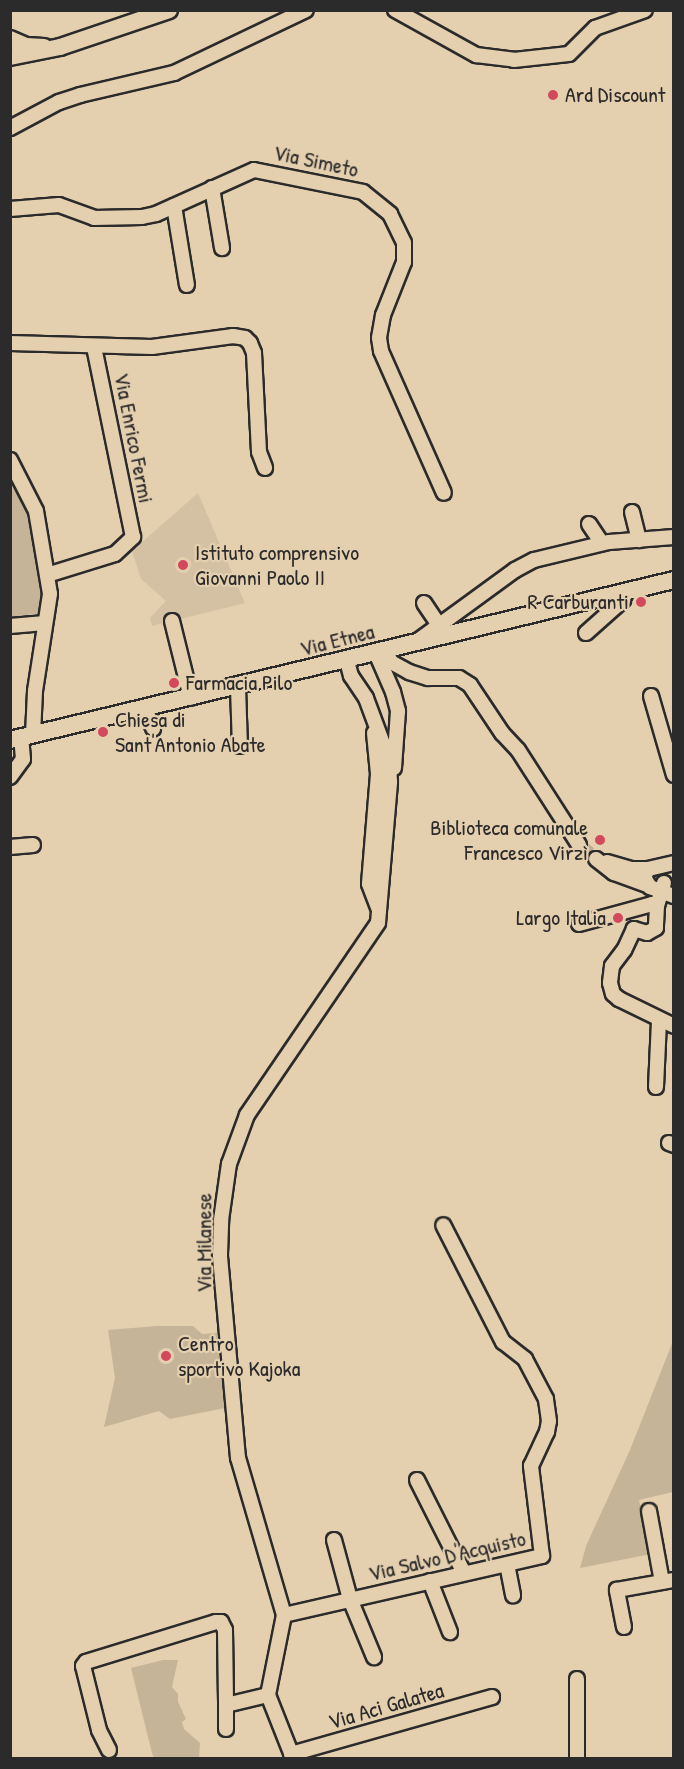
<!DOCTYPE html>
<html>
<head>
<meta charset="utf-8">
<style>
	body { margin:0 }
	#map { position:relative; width:684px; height:1769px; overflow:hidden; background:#e4cfae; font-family:"Patrick Hand",sans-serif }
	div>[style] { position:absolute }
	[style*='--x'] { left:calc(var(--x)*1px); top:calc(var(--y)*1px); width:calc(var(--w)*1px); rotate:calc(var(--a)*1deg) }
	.built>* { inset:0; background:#d4c1a3 }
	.green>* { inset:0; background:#c6b499 }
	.minor-tunnel>* { height:14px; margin-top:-7px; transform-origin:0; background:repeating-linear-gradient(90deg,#bfae94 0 14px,transparent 0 21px) }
	.roads { filter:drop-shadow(2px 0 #2b2b2b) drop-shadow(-2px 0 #2b2b2b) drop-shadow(0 2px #2b2b2b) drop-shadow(0 -2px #2b2b2b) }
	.minor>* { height:14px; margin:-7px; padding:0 7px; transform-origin:7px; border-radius:7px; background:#e4cfae }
	.major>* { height:16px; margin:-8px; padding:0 8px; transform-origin:8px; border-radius:8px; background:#e4cfae }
	.dots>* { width:16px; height:16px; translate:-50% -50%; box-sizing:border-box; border:3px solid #e4cfae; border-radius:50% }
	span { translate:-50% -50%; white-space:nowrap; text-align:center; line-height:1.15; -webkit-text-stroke:4.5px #e4cfae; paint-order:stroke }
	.poi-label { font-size:22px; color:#2b2b2b }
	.left { translate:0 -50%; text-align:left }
	.right { translate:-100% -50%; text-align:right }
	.street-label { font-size:22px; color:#2b2b2b }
	.frame { position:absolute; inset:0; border:12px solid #2b2b2b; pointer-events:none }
</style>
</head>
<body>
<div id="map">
	<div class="built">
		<i style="clip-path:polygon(198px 493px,245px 603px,152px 626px,150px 618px,166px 601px,141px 579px,132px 551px)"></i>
	</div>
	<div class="green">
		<i style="clip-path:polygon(10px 469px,32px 513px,45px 592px,42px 613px,11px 617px)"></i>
		<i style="clip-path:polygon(157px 1326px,193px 1326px,202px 1334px,218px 1333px,225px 1408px,170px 1419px,159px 1411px,104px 1427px,115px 1378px,108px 1330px)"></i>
		<i style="clip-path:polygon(673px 1341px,673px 1492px,639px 1500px,651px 1554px,580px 1568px,586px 1546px,630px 1450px)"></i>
		<i style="clip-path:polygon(163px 1660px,178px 1660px,172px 1687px,178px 1694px,178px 1702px,186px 1719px,182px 1722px,184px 1729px,200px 1743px,199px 1758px,154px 1758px,152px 1753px,131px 1668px)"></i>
	</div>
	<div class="minor-tunnel">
		<i style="--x:579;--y:845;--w:22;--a:39"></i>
	</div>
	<div class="roads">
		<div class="minor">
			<i style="--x:395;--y:10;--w:93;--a:29.1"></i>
			<i style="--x:476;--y:55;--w:38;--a:7"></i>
			<i style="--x:514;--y:60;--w:55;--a:-6.2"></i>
			<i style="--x:569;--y:54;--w:37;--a:-45"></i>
			<i style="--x:595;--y:28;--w:53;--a:-19.8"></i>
			<i style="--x:10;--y:128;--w:55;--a:-28"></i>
			<i style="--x:59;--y:102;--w:22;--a:-18"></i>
			<i style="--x:80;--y:95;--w:97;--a:-13.2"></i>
			<i style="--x:174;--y:73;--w:146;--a:-25.5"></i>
			<i style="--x:212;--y:188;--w:61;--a:80.5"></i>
			<i style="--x:174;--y:206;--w:80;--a:80.7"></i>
			<i style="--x:10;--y:209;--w:49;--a:-4.7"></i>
			<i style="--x:59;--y:205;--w:37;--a:20"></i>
			<i style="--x:94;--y:218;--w:48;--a:-1.2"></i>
			<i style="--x:142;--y:217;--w:14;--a:-12"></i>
			<i style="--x:156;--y:214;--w:107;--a:-24.2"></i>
			<i style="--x:254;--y:170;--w:111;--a:11.4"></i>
			<i style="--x:363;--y:192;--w:35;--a:39"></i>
			<i style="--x:390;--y:214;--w:32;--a:64"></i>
			<i style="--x:404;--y:243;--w:19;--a:90"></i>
			<i style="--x:404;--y:262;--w:57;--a:111.6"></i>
			<i style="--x:383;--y:315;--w:23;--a:100"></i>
			<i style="--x:379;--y:338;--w:13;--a:81"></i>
			<i style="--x:381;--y:351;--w:155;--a:66.1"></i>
			<i style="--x:10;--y:343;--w:142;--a:1.6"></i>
			<i style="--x:152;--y:347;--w:82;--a:-7.7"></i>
			<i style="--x:233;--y:336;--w:12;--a:9"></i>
			<i style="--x:245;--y:338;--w:7;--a:45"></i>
			<i style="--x:250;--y:343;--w:11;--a:68"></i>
			<i style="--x:254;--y:353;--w:99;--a:87.1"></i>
			<i style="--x:259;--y:452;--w:17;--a:69"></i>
			<i style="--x:10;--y:460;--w:57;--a:63"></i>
			<i style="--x:36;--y:511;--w:84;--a:80.4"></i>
			<i style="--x:50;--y:594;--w:98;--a:98.8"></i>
			<i style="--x:35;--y:691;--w:44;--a:92.6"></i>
			<i style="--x:632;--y:512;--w:29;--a:76"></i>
			<i style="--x:589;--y:524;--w:23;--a:56"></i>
			<i style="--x:47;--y:575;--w:71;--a:-17.2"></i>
			<i style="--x:115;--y:554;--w:25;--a:-43"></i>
			<i style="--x:133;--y:537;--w:194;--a:-101.6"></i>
			<i style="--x:424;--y:603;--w:27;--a:56"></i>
			<i style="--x:172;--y:621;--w:79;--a:76.1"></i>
			<i style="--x:10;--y:626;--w:35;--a:-5"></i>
			<i style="--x:586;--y:633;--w:50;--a:-41.7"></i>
			<i style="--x:623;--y:600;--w:8;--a:-104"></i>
			<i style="--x:419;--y:640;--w:119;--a:-36.1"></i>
			<i style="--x:515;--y:570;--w:21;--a:-28"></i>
			<i style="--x:534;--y:560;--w:77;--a:-13.5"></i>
			<i style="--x:609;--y:542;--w:65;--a:-4.4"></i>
			<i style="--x:389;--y:649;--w:7;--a:98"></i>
			<i style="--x:388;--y:656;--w:7;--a:63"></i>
			<i style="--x:391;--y:662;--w:21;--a:29"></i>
			<i style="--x:409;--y:672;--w:20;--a:18"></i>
			<i style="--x:428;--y:678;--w:31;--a:0"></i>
			<i style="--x:459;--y:678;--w:13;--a:32"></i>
			<i style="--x:470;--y:685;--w:58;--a:56.3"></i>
			<i style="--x:502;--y:733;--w:23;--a:47"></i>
			<i style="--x:518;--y:750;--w:113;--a:57.3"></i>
			<i style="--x:376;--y:653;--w:43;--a:66.4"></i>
			<i style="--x:393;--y:692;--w:20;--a:75"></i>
			<i style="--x:398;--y:711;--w:57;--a:94"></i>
			<i style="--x:238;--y:687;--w:59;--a:88.1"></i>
			<i style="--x:651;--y:696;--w:82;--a:73.8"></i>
			<i style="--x:145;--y:708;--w:22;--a:68"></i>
			<i style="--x:374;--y:733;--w:41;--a:84.4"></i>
			<i style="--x:378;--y:774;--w:110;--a:94.7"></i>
			<i style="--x:369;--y:884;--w:28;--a:69"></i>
			<i style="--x:10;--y:777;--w:22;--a:-54"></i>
			<i style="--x:23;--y:759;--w:21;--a:-95"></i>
			<i style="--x:10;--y:847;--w:23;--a:-5"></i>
			<i style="--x:596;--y:859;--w:23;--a:38"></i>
			<i style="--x:614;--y:873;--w:35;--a:20"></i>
			<i style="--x:607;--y:862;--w:26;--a:16"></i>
			<i style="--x:632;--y:869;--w:16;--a:0"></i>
			<i style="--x:674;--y:863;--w:27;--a:167"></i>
			<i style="--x:648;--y:869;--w:9;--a:117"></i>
			<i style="--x:644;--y:877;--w:12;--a:59"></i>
			<i style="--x:650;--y:887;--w:26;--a:21"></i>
			<i style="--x:664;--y:883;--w:24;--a:107"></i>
			<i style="--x:657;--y:906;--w:22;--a:93"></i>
			<i style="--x:656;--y:928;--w:10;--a:151"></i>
			<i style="--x:647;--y:933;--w:14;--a:-163"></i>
			<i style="--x:634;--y:929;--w:23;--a:115"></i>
			<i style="--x:624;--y:950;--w:20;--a:127"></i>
			<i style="--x:612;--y:966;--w:17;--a:97"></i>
			<i style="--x:610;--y:983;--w:11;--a:75"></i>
			<i style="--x:613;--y:994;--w:8;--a:40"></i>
			<i style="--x:619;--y:999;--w:61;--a:26.1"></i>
			<i style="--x:579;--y:924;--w:76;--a:-15.3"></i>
			<i style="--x:652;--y:904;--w:5;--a:22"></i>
			<i style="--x:656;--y:1087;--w:66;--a:-87.4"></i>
			<i style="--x:669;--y:1143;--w:5;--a:22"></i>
			<i style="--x:417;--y:1480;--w:104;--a:63.2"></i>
			<i style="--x:649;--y:1511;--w:72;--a:79.6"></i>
			<i style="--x:334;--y:1540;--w:61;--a:74.8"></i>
			<i style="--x:350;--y:1599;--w:63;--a:67.5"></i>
			<i style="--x:507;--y:1564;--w:32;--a:79"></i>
			<i style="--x:430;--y:1581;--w:55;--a:68.6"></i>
			<i style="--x:284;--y:1615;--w:265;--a:-12.9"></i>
			<i style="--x:542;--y:1556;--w:91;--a:-97"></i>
			<i style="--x:531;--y:1466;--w:38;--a:-65"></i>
			<i style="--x:547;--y:1432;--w:11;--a:-80"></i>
			<i style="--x:549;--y:1421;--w:22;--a:-98"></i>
			<i style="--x:546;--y:1399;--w:45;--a:-117.7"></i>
			<i style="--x:525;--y:1359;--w:28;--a:-142"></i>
			<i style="--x:503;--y:1342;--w:131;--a:-117.1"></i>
			<i style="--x:624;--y:1627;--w:38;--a:-101"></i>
			<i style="--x:617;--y:1590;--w:58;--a:-10"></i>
			<i style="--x:226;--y:1729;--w:24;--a:-90"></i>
			<i style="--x:109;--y:1750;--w:22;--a:-117"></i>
			<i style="--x:99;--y:1730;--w:66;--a:-104"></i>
			<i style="--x:83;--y:1666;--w:5;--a:-53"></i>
			<i style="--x:86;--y:1662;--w:136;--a:-17.1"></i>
			<i style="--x:216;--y:1622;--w:5;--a:0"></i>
			<i style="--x:221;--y:1622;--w:9;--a:63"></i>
			<i style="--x:225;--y:1630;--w:75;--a:89.2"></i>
			<i style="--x:226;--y:1705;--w:43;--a:-13.4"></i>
			<i style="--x:291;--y:1754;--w:209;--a:-15.8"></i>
			<i style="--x:293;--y:1758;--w:68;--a:-111.6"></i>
			<i style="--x:268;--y:1695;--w:82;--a:-78.7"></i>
			<i style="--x:284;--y:1615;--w:164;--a:-106.3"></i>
			<i style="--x:238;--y:1458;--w:204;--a:-95.1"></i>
			<i style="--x:220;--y:1255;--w:35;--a:-88"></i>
			<i style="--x:221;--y:1220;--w:57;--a:-81.9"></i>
			<i style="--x:229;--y:1164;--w:52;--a:-69.8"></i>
			<i style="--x:247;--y:1115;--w:232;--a:-55.7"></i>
			<i style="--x:378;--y:923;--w:142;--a:-85.1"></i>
			<i style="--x:390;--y:782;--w:22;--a:-93"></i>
			<i style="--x:389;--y:760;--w:66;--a:-110.4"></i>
			<i style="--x:366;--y:698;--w:27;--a:-124"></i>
			<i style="--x:351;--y:676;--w:16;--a:-105"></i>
			<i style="--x:577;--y:1758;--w:79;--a:-90"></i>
		</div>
		<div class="major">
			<i style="--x:10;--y:39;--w:17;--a:24"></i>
			<i style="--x:26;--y:46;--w:18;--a:3"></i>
			<i style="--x:10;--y:57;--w:51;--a:-11.3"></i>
			<i style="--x:60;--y:47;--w:115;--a:-18.7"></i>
			<i style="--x:10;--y:740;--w:683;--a:-13.55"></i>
		</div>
	</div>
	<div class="dots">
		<i style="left:553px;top:95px;background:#d1495b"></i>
		<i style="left:183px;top:565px;background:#d1495b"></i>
		<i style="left:641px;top:602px;background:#d1495b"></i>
		<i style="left:174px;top:683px;background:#d1495b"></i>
		<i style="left:103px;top:732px;background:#d1495b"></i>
		<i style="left:600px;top:840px;background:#d1495b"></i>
		<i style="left:618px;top:918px;background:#d1495b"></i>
		<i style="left:166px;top:1356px;background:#d1495b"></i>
	</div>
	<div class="poi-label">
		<span class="left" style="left:565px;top:95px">Ard Discount</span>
		<span class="left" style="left:195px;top:565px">Istituto comprensivo<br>Giovanni Paolo II</span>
		<span class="right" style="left:629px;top:602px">R Carburanti</span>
		<span class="left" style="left:186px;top:683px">Farmacia Pilo</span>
		<span class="left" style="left:115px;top:732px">Chiesa di<br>Sant'Antonio Abate</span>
		<span class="right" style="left:588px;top:840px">Biblioteca comunale<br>Francesco Virzì</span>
		<span class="right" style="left:606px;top:918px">Largo Italia</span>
		<span class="left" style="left:178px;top:1356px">Centro<br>sportivo Kajoka</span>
	</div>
	<div class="street-label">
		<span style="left:316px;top:161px;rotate:12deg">Via Simeto</span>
		<span style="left:134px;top:438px;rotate:79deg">Via Enrico Fermi</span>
		<span style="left:337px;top:640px;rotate:-14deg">Via Etnea</span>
		<span style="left:204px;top:1243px;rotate:-90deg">Via Milanese</span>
		<span style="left:447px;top:1556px;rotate:-13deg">Via Salvo D'Acquisto</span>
		<span style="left:386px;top:1706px;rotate:-16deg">Via Aci Galatea</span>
	</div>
	<div class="frame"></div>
</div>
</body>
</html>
